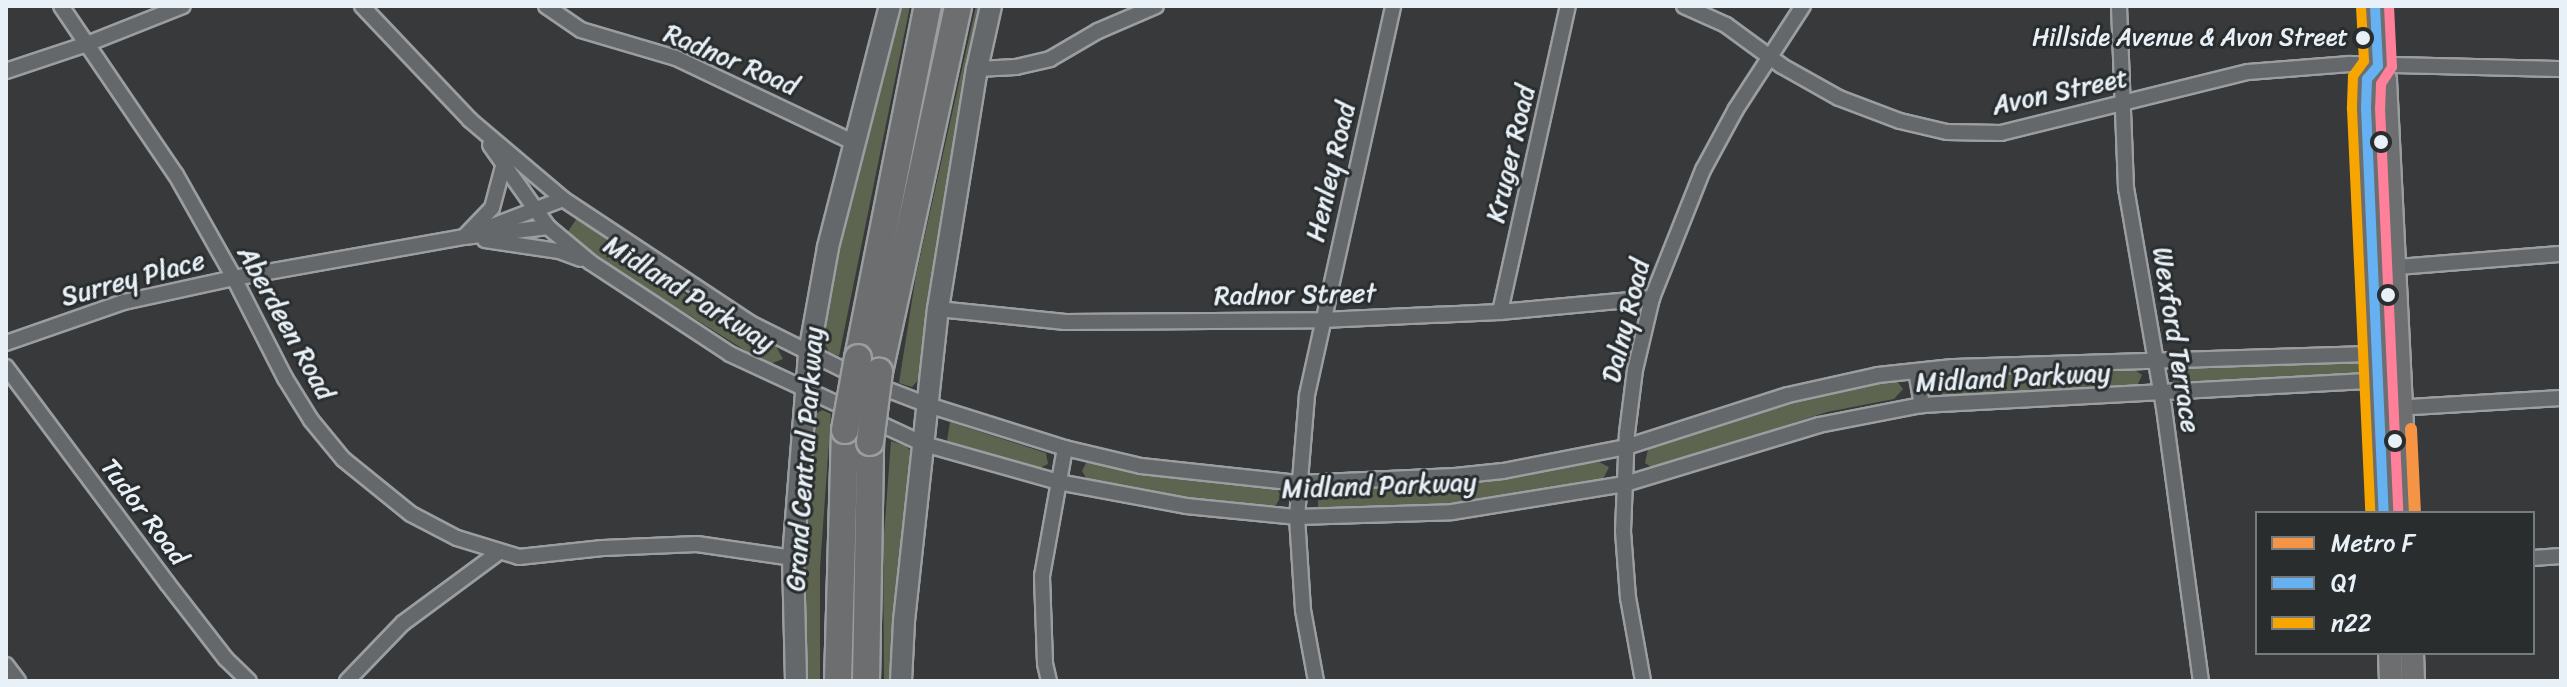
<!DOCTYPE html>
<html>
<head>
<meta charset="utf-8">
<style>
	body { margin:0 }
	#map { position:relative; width:2567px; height:687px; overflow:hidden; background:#37393b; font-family:Sriracha,sans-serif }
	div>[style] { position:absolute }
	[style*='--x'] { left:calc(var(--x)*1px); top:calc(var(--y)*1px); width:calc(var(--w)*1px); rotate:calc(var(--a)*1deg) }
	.green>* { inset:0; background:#5d6550 }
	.roads { filter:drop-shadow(2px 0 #9b9ea0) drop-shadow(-2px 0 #9b9ea0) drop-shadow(0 2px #9b9ea0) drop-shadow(0 -2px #9b9ea0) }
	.minor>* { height:14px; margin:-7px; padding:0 7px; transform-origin:7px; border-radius:7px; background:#65686b }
	.secondary>* { height:20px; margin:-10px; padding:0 10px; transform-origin:10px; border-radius:10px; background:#65686b }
	.primary>* { height:22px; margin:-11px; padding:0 11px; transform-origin:11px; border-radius:11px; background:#6c6e70 }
	.motorway>* { height:26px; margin:-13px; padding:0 13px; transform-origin:13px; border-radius:13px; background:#6c6e70 }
	.bridges { filter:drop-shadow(2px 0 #9b9ea0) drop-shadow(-2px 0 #9b9ea0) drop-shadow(0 2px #9b9ea0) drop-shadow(0 -2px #9b9ea0) }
	.motorway-bridge>* { height:26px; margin:-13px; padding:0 13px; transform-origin:13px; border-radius:13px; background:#6c6e70 }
	.bus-1>* { height:10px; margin:-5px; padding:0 5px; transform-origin:5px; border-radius:5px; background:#66b1f2 }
	.bus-2>* { height:10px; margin:-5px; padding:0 5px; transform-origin:5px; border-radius:5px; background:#f7a600 }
	.bus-3>* { height:10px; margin:-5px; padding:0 5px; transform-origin:5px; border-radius:5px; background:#ff8098 }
	.metro-1>* { height:12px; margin:-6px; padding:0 6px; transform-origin:6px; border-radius:6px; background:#f69446 }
	.dots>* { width:22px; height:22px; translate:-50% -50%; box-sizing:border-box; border:4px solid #2a2d2e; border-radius:50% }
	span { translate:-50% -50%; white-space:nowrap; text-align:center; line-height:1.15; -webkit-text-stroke:6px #2a2d2e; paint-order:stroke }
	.bus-label { font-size:24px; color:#e8f1f8 }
	.right { translate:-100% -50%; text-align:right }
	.street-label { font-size:26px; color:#e8f1f8 }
	.frame { position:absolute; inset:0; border:8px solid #e8f1f8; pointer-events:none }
	.legend { position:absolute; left:2255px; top:511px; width:280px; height:144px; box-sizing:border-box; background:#2a2d2e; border:2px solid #767b7f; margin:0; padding:10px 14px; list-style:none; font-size:24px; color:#e8f1f8 }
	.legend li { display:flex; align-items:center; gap:16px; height:40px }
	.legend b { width:40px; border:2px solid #767b7f }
</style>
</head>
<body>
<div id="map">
	<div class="green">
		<i style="clip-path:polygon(901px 6px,910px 6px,839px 356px,829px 352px,821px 336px,828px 298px)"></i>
		<i style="clip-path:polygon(976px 6px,983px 6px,924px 378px,920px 378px,912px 387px,899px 383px,916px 275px)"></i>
		<i style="clip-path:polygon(577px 218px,691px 298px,776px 346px,783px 359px,770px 364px,746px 351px,619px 271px,567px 233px)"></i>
		<i style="clip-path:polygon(2356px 360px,2361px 367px,2358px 375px,2180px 385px,2173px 382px,2172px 373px,2177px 365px)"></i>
		<i style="clip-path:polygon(2132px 368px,2142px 375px,2137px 386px,1942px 395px,1935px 387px,1943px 376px)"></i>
		<i style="clip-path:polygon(1897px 381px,1903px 389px,1894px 399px,1827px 412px,1666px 464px,1651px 467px,1645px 463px,1648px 449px,1824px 393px)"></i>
		<i style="clip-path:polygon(822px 410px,831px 414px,820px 568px,820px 681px,804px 681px,801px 575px,810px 418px)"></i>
		<i style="clip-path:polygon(950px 422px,1046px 453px,1048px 464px,1040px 468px,947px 441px)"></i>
		<i style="clip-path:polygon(891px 441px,906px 446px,916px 457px,894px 681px,884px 681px,883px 548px)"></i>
		<i style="clip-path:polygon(1092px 462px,1197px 480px,1276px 487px,1281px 496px,1276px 505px,1270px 506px,1158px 494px,1088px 481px,1082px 471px,1086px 463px)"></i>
		<i style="clip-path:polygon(1599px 462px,1609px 467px,1603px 479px,1490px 499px,1425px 505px,1318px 508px,1318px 489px,1432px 486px)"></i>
	</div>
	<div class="roads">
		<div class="minor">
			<i style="--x:61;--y:6;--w:204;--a:55.8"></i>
			<i style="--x:176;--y:175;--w:118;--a:60.6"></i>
			<i style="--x:234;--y:278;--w:112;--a:63"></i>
			<i style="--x:285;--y:378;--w:49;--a:58.2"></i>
			<i style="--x:311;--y:420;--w:50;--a:50.6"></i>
			<i style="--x:343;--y:459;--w:87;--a:39"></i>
			<i style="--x:411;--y:514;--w:52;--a:27.6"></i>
			<i style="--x:457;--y:538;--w:65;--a:17"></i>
			<i style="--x:519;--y:557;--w:84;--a:-6.1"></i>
			<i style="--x:603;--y:548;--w:94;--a:-2.4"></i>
			<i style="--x:697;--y:544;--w:97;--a:8.3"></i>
			<i style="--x:362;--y:6;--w:157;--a:46.5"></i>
			<i style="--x:470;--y:120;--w:122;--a:40.3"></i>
			<i style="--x:563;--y:199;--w:224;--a:33.5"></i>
			<i style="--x:750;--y:323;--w:132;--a:26.6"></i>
			<i style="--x:868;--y:382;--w:64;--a:21"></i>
			<i style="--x:928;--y:405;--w:144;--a:17.4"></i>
			<i style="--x:1065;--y:448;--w:78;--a:13.3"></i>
			<i style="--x:1141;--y:466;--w:158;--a:6.2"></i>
			<i style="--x:1298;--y:483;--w:157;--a:-2.6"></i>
			<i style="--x:1455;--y:476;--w:48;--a:-5.9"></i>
			<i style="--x:1503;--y:471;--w:125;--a:-11"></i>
			<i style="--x:1626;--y:447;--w:170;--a:-17.8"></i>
			<i style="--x:1788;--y:395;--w:92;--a:-12.5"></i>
			<i style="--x:1878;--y:375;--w:75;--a:-6.1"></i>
			<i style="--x:1953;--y:367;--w:425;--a:-1.8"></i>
			<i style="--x:546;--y:6;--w:42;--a:34.4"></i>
			<i style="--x:581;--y:30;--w:99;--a:16.4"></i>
			<i style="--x:676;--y:58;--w:196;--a:25.4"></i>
			<i style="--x:1684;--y:6;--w:46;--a:24.3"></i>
			<i style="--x:1726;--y:25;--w:69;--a:36.2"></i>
			<i style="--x:1782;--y:66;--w:65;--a:29.3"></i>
			<i style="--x:1839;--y:98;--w:65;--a:20.7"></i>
			<i style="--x:1900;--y:121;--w:48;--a:13.2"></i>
			<i style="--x:1947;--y:132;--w:54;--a:1.1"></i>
			<i style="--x:2001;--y:133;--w:254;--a:-13.9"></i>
			<i style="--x:2248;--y:72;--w:102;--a:-4.5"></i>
			<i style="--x:2350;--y:64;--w:211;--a:1.4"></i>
			<i style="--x:2119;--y:6;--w:182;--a:87.8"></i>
			<i style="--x:2126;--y:188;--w:223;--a:80.2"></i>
			<i style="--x:2164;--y:408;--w:275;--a:82.3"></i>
			<i style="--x:977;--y:69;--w:39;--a:-3"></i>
			<i style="--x:1016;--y:67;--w:35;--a:-13"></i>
			<i style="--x:1050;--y:59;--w:56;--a:-30.3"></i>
			<i style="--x:1098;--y:31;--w:63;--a:-23.3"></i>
			<i style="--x:6;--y:71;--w:85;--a:-18.4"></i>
			<i style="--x:87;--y:44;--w:103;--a:-21.6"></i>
			<i style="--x:490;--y:145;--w:100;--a:54.7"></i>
			<i style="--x:548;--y:227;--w:55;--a:39.8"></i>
			<i style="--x:590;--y:262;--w:168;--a:33.3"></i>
			<i style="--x:730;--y:354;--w:214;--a:24.9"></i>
			<i style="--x:924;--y:444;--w:139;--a:15.8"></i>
			<i style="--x:1058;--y:482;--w:130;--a:10.6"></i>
			<i style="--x:1186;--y:506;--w:112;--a:5.7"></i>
			<i style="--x:1297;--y:517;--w:155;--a:-1.8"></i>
			<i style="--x:1452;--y:512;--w:175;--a:-9.2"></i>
			<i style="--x:1625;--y:484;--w:203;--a:-16.9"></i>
			<i style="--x:1819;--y:425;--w:105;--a:-11"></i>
			<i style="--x:1922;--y:405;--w:464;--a:-3.1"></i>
			<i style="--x:487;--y:228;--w:81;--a:-20.9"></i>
			<i style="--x:464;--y:237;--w:40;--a:-46"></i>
			<i style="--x:492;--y:208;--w:47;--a:-75.1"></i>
			<i style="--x:485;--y:240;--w:75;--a:8.5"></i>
			<i style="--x:559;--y:251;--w:23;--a:20"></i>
			<i style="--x:2386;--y:268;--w:176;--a:-4.6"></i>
			<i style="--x:938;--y:309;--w:128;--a:5.8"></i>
			<i style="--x:1065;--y:322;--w:257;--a:-0.4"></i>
			<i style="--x:1322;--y:320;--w:178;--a:-2.6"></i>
			<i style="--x:1500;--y:312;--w:153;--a:-5.3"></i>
			<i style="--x:1500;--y:312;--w:313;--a:-77.5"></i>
			<i style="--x:6;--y:343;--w:125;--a:-19.2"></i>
			<i style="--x:124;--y:302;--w:113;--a:-12.3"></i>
			<i style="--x:234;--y:278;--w:234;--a:-10.1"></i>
			<i style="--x:464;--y:237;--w:85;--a:-6.8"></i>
			<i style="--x:6;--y:367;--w:269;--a:53.3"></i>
			<i style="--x:167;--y:583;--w:96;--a:52.2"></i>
			<i style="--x:226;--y:659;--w:32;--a:44"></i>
			<i style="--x:1916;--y:371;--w:35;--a:80"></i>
			<i style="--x:2394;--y:408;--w:167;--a:-3.4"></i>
			<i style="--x:2533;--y:558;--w:28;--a:-4"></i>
			<i style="--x:6;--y:665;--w:20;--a:53"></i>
			<i style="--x:347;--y:681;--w:81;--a:-46"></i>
			<i style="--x:403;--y:623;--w:118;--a:-36.4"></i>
			<i style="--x:1049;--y:681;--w:18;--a:-103"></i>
			<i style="--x:1045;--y:663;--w:87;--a:-92"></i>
			<i style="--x:1042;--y:576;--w:130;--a:-79.8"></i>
			<i style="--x:1316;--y:681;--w:72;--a:-100.4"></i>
			<i style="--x:1303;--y:610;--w:93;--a:-93.7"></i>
			<i style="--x:1297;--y:517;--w:122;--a:-85.3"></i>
			<i style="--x:1307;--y:395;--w:398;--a:-77.5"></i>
			<i style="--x:1643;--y:681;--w:84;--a:-100.2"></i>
			<i style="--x:1628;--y:598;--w:67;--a:-94.3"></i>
			<i style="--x:1623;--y:531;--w:98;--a:-87.7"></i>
			<i style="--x:1627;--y:433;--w:64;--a:-82.8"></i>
			<i style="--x:1635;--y:370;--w:74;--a:-76.7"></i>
			<i style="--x:1652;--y:298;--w:138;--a:-68.3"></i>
			<i style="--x:1703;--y:170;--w:69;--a:-61.6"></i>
			<i style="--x:1736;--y:109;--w:123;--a:-57"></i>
		</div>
		<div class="secondary">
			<i style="--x:796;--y:681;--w:123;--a:-91.4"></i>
			<i style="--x:793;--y:558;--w:206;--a:-85.5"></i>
			<i style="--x:809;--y:353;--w:108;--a:-79.8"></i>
			<i style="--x:828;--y:247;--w:249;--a:-75.6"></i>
			<i style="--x:901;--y:681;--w:60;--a:-87.1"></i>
			<i style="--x:904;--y:621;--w:314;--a:-83.8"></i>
			<i style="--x:938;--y:309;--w:243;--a:-80.8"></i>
			<i style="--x:977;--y:69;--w:65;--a:-77.5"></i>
		</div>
		<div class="primary">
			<i style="--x:2375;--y:6;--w:60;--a:87.1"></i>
			<i style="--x:2378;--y:66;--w:16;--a:63"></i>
			<i style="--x:2385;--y:80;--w:434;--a:87.2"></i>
			<i style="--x:2378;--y:66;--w:17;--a:130"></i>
			<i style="--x:2367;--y:79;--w:29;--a:92"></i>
			<i style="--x:2366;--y:108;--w:405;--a:87.5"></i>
			<i style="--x:2390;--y:653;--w:28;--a:88"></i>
			<i style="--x:2412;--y:653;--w:28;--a:88"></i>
		</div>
		<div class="motorway">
			<i style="--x:858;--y:358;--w:359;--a:-78.8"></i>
			<i style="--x:879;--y:372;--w:374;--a:-77.8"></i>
			<i style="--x:838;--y:681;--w:251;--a:-88.4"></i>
			<i style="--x:866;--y:681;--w:239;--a:-89"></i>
		</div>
	</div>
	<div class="bridges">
		<div class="motorway-bridge">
			<i style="--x:845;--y:430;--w:73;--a:-79.8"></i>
			<i style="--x:870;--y:442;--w:71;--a:-82.7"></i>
		</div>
	</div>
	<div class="bus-1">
		<i style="--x:2375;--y:6;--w:60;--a:87.1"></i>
		<i style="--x:2378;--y:66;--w:17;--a:130"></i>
		<i style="--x:2367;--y:79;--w:29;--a:92"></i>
		<i style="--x:2366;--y:108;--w:405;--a:87.5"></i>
	</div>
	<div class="bus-2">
		<i style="--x:2361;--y:7;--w:54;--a:86.8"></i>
		<i style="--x:2364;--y:61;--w:19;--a:126"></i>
		<i style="--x:2353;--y:76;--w:33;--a:92"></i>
		<i style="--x:2352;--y:109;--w:404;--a:87.4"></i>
	</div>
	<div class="bus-3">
		<i style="--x:2389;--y:6;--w:61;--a:87.2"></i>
		<i style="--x:2392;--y:67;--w:20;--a:123"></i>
		<i style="--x:2381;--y:84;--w:24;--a:92"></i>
		<i style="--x:2380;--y:108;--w:404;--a:87.4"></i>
	</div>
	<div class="metro-1">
		<i style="--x:2411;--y:429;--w:84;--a:87.3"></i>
	</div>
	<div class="dots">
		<i style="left:2363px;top:38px;background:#e8f1f8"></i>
		<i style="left:2381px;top:142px;background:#e8f1f8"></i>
		<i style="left:2388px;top:295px;background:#e8f1f8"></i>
		<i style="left:2395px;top:441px;background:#e8f1f8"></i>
	</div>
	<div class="bus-label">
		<span class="right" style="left:2348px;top:38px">Hillside Avenue &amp; Avon Street</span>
	</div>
	<div class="street-label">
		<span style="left:731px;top:60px;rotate:23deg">Radnor Road</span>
		<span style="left:2060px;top:92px;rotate:-12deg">Avon Street</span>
		<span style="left:1511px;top:154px;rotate:-77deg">Kruger Road</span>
		<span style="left:1331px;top:172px;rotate:-77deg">Henley Road</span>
		<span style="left:133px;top:279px;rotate:-15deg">Surrey Place</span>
		<span style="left:689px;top:294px;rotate:32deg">Midland Parkway</span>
		<span style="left:1295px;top:295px;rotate:-1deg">Radnor Street</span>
		<span style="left:1626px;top:321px;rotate:-76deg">Dalny Road</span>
		<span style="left:286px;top:323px;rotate:61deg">Aberdeen Road</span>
		<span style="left:2176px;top:340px;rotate:81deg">Wexford Terrace</span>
		<span style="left:2013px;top:378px;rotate:-3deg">Midland Parkway</span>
		<span style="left:805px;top:459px;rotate:-86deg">Grand Central Parkway</span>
		<span style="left:1379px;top:486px;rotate:-2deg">Midland Parkway</span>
		<span style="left:144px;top:512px;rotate:53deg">Tudor Road</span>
	</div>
	<div class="frame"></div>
	<ul class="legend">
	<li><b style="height:10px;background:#f69446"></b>Metro F</li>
	<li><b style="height:10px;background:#66b1f2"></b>Q1</li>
	<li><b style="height:10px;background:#f7a600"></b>n22</li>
	</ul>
</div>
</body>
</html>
